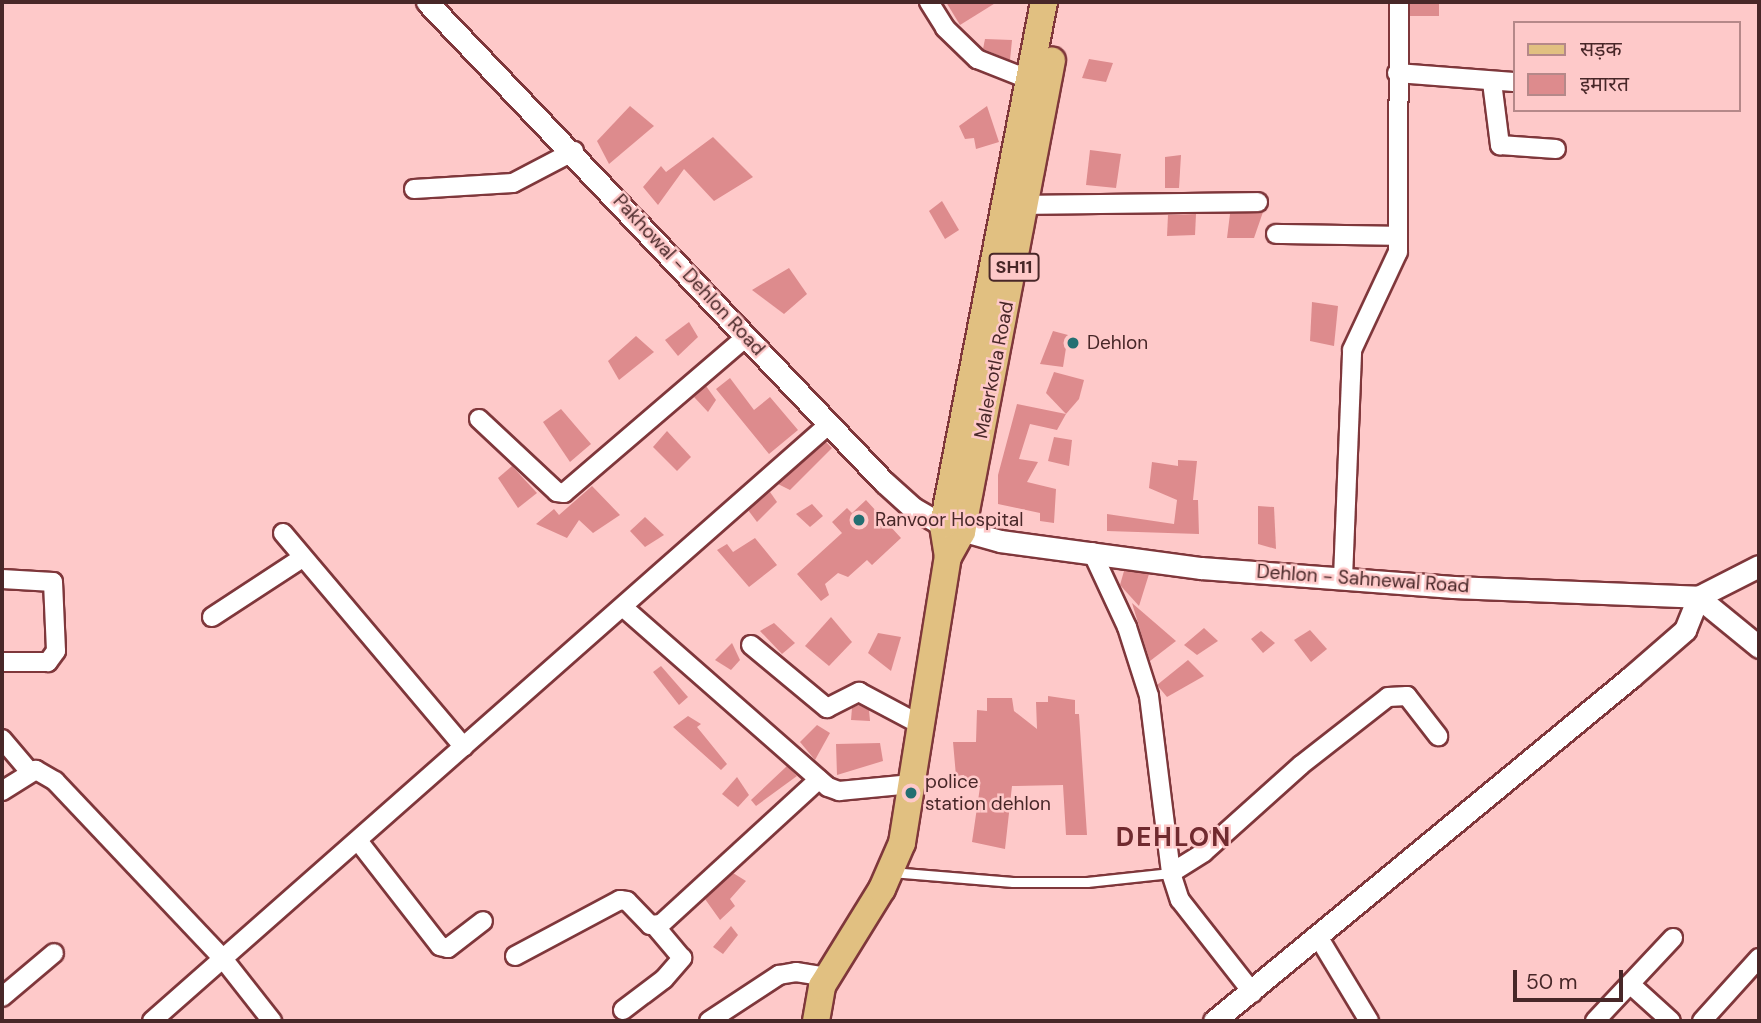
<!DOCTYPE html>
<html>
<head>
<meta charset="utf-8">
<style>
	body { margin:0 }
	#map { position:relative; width:1761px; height:1023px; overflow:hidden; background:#fec9c9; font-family:"DM Sans","Noto Sans Devanagari",sans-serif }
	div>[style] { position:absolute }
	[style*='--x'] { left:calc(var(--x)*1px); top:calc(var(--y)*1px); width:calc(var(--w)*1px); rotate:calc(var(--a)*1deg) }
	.building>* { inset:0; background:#dd8b8d }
	.roads { filter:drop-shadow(2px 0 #7f373b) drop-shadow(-2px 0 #7f373b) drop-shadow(0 2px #7f373b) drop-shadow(0 -2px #7f373b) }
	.service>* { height:9px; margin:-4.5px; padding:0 4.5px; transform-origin:4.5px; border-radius:4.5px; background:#fff }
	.minor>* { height:18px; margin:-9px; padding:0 9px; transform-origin:9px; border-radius:9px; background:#fff }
	.tertiary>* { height:21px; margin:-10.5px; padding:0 10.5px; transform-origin:10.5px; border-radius:10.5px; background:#fff }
	.primary>* { height:26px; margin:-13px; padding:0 13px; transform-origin:13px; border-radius:13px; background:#e1c081 }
	.dots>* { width:19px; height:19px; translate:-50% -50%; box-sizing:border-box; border:4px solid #fec9c9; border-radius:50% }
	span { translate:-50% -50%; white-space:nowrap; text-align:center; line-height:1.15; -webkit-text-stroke:5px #fec9c9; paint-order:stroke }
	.shield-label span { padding:2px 5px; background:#fec9c9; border:2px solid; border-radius:5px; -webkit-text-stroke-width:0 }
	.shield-label { font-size:18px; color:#482728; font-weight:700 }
	.street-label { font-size:19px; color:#482728 }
	.poi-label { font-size:19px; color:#482728 }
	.left { translate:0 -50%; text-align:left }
	.district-label { font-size:26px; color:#702a2f; font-weight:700; letter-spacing:2px }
	.frame { position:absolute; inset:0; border:4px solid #482728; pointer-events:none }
	.legend { position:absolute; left:1513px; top:21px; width:228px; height:91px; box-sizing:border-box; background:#fec9c9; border:2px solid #b58889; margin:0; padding:9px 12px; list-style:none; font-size:21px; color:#482728 }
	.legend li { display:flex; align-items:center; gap:14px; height:35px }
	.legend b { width:35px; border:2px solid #b58889 }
	.scale { position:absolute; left:1513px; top:970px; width:110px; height:32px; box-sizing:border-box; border:4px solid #482728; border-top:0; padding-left:9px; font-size:21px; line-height:24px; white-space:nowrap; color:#482728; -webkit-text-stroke:5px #fec9c9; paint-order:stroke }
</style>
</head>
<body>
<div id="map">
	<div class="building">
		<i style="clip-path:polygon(946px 2px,997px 2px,960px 25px)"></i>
		<i style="clip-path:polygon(1410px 2px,1439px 2px,1439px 16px,1410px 16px)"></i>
		<i style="clip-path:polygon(985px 39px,1012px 40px,1010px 60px,983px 49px)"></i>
		<i style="clip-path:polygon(1089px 59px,1113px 63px,1106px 82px,1082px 78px)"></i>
		<i style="clip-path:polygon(630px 106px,654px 126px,609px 164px,597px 141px)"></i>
		<i style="clip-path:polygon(987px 106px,999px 142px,976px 149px,974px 138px,965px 139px,959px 126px)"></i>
		<i style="clip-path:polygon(713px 137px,753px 177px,714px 201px,684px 169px,658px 205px,643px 187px,661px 166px,666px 172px)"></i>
		<i style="clip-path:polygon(1090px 150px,1121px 154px,1116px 188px,1086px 185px)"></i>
		<i style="clip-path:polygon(1181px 155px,1179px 188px,1165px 188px,1165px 157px)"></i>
		<i style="clip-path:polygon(942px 201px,959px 230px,945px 239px,929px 211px)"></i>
		<i style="clip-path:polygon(1263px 212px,1254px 238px,1227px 238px,1230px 214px)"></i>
		<i style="clip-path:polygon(1196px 214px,1195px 235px,1167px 236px,1168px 215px)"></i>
		<i style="clip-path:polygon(789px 268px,807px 294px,784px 314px,752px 290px)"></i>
		<i style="clip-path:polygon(1312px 302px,1338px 306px,1334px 346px,1310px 341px)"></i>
		<i style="clip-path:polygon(689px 322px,698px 337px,678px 356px,665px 340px)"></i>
		<i style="clip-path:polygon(1053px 331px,1068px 335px,1063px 367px,1040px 364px)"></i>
		<i style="clip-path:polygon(636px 336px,654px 352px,619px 380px,608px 361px)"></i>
		<i style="clip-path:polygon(1054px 372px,1084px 380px,1079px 399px,1066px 414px,1046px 393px)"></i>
		<i style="clip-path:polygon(730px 378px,754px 410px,770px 397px,798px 430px,769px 454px,716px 389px)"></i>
		<i style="clip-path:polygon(706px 386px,716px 400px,708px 412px,694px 397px)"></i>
		<i style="clip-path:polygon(1017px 404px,1066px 414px,1057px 430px,1030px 424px,1019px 459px,1038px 462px,1027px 482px,1056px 489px,1054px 523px,1040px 521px,1040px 513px,998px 504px,998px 475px)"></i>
		<i style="clip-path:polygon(561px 409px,591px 444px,570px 462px,543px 422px)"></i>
		<i style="clip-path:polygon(667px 431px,691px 457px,677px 471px,653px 447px)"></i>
		<i style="clip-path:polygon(1054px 437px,1072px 440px,1069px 466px,1048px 461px)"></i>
		<i style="clip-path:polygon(826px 442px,832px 448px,790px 490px,778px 484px)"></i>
		<i style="clip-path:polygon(1178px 460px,1197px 461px,1193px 500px,1198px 500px,1199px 534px,1107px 531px,1107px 514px,1174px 524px,1177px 500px,1149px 488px,1152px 462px,1178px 466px)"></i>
		<i style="clip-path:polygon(512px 466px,537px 493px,518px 508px,498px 478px)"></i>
		<i style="clip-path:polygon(592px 486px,620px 515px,593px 533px,579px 520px,567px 538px,536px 524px,554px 509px,559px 515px)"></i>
		<i style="clip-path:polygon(770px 492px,777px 502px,757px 522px,748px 510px)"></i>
		<i style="clip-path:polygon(866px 500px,901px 538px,872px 565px,867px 560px,848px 577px,838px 573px,825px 584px,829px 595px,821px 601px,797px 574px,842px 533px,832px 522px,847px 508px,852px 513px)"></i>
		<i style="clip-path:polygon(812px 504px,823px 516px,810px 527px,796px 514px)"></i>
		<i style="clip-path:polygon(1258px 506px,1274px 507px,1276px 549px,1258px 544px)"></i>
		<i style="clip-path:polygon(645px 517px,664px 535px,645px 547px,630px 531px)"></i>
		<i style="clip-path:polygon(755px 538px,777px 565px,749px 587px,717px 550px,727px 544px,733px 552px)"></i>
		<i style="clip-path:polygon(1124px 571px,1149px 574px,1139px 606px,1120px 585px)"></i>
		<i style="clip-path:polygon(1132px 603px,1176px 641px,1150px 661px,1142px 636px)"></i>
		<i style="clip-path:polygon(831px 617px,852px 642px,829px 666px,805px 646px)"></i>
		<i style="clip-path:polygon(774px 623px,795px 643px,782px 654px,760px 631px)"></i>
		<i style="clip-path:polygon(1204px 628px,1218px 641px,1197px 655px,1184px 645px)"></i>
		<i style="clip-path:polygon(1310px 630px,1327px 649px,1311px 662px,1294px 640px)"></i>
		<i style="clip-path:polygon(1261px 631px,1275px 643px,1263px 653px,1251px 639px)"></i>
		<i style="clip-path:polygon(878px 633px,901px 637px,891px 671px,868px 653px)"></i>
		<i style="clip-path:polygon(732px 643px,740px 660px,731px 670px,715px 660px)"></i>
		<i style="clip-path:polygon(1188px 660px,1204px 676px,1167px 697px,1157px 685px)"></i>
		<i style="clip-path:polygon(661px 666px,688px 697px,679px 705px,653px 672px)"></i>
		<i style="clip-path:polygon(1048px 696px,1075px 700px,1075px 714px,1079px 714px,1087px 835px,1066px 835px,1063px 785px,1012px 786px,1005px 849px,972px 842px,980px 787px,963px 787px,964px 775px,956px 776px,953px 742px,976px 742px,977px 710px,987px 711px,987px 698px,1012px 698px,1014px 711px,1037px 729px,1036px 702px,1048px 702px)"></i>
		<i style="clip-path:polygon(859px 705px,869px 710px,870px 721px,851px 720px,852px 708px)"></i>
		<i style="clip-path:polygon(688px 716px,701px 724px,697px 727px,727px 764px,721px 770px,673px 727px)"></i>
		<i style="clip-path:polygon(817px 725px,830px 733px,815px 760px,800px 742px)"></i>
		<i style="clip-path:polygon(880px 743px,883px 761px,837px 775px,836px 744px)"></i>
		<i style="clip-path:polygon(787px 766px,797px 776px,756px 806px,751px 800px)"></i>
		<i style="clip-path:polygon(737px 777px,749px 795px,738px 807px,722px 794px)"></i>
		<i style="clip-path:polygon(733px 873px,746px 881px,730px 899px,735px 906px,720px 920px,705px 899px)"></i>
		<i style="clip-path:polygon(731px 926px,738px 935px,723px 954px,713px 947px)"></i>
	</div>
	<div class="roads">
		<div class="service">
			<i style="--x:891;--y:872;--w:122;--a:4.7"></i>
			<i style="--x:1013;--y:882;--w:74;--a:0"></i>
			<i style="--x:1087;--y:882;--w:84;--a:-6.1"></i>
		</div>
		<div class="minor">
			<i style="--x:929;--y:2;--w:31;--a:58"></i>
			<i style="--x:945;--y:28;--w:45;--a:44.1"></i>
			<i style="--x:977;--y:59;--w:57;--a:21.6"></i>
			<i style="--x:1397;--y:73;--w:117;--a:4.4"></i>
			<i style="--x:1492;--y:82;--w:64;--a:82.8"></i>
			<i style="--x:1500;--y:145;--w:56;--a:4.1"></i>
			<i style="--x:414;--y:189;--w:99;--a:-3.5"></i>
			<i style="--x:513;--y:183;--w:69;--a:-27.7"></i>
			<i style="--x:1026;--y:205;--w:232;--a:-0.7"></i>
			<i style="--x:1276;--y:234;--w:122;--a:0.9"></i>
			<i style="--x:479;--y:419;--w:107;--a:43.1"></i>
			<i style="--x:557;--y:492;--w:7;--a:8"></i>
			<i style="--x:564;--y:493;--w:240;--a:-40.6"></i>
			<i style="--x:283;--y:533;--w:280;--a:49.8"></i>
			<i style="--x:1092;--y:552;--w:83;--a:65"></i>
			<i style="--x:1127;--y:627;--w:72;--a:72.3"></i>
			<i style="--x:1149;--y:696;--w:178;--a:82.9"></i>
			<i style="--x:1171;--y:873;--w:28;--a:72"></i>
			<i style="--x:1180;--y:900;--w:118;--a:51.9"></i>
			<i style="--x:1343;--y:578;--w:228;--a:-87.7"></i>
			<i style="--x:1352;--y:350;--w:108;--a:-64.9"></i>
			<i style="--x:1398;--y:252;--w:250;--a:-89.8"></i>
			<i style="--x:2;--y:579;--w:51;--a:3.4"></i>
			<i style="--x:53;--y:582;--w:69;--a:87.5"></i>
			<i style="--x:56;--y:651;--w:14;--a:126"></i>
			<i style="--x:48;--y:662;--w:46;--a:180"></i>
			<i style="--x:624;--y:608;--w:271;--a:41.3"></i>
			<i style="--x:828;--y:787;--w:12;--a:20"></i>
			<i style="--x:839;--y:791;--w:73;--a:-5.5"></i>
			<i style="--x:212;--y:617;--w:108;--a:-33.2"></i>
			<i style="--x:751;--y:645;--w:99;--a:39.7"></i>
			<i style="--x:827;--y:708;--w:36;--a:-27"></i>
			<i style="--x:859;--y:692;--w:70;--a:28"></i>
			<i style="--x:2;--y:739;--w:43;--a:49.7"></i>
			<i style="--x:2;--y:791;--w:40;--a:-32"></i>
			<i style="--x:36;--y:770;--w:22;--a:30"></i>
			<i style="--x:55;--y:781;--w:246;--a:46.6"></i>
			<i style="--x:224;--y:960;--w:78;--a:51.8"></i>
			<i style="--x:359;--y:842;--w:132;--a:52.1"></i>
			<i style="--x:440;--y:946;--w:8;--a:14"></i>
			<i style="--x:448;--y:948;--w:44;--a:-37.6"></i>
			<i style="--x:1171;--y:873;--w:39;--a:-32"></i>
			<i style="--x:1204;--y:852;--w:130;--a:-41.9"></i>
			<i style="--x:1301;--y:765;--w:110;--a:-38"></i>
			<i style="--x:1388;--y:697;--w:19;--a:-3"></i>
			<i style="--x:1407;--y:696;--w:51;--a:52.2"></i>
			<i style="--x:1319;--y:938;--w:97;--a:58.9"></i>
			<i style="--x:515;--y:956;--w:119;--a:-28.1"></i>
			<i style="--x:620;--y:900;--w:7;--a:8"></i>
			<i style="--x:627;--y:901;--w:33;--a:46"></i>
			<i style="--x:650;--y:925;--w:11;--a:-5"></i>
			<i style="--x:661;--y:924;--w:214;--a:-42.5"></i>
			<i style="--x:1630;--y:984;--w:55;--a:42.1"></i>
			<i style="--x:2;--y:997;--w:68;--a:-40.2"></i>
			<i style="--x:623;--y:1010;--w:51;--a:-37.1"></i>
			<i style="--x:664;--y:979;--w:28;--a:-49"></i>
			<i style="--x:682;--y:958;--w:42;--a:-130.2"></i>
			<i style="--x:152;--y:1021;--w:901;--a:-41.4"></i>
			<i style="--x:709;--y:1021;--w:84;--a:-33.3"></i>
			<i style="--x:779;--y:975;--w:17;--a:-10"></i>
			<i style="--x:796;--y:972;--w:31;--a:9"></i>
			<i style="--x:1595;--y:1021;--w:114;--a:-46.8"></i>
			<i style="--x:1702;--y:1021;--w:85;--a:-47.9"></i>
		</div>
		<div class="tertiary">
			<i style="--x:427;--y:2;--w:663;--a:46.41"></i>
			<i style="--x:884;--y:482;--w:39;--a:42"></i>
			<i style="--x:913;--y:508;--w:34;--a:30"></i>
			<i style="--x:943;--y:525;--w:59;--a:15.7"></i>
			<i style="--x:1000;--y:541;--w:203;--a:7.7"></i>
			<i style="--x:1201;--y:568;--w:253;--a:4.3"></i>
			<i style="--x:1453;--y:587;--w:245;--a:2.3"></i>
			<i style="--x:1698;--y:597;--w:68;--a:-26.9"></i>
			<i style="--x:1698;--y:597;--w:79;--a:39.3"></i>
			<i style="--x:1214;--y:1021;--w:541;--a:-39.52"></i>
			<i style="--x:1631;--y:677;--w:72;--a:-41"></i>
			<i style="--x:1685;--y:630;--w:35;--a:-68"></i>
		</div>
		<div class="primary">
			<i style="--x:948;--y:557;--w:29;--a:-61"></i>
			<i style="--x:962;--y:532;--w:480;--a:-79.2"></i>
			<i style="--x:816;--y:1021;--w:36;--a:-80"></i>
			<i style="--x:822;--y:986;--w:114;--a:-58.3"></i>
			<i style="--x:882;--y:889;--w:50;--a:-66.5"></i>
			<i style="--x:902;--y:843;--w:290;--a:-80.9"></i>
			<i style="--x:948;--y:557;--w:32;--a:-99"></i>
			<i style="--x:943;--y:525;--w:533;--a:-79.07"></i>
		</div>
	</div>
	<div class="dots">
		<i style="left:1073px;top:343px;background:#246f72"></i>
		<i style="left:859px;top:520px;background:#246f72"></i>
		<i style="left:911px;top:793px;background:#246f72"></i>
	</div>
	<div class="shield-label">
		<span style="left:1014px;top:267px">SH11</span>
	</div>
	<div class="street-label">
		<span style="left:689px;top:275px;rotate:47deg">Pakhowal - Dehlon Road</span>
		<span style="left:994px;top:370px;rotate:-79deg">Malerkotla Road</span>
		<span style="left:1363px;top:579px;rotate:4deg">Dehlon - Sahnewal Road</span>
	</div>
	<div class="poi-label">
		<span class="left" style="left:1087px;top:343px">Dehlon</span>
		<span class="left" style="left:875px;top:520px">Ranvoor Hospital</span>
		<span class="left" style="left:925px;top:793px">police<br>station dehlon</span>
	</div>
	<div class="district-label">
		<span style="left:1174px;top:838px">DEHLON</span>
	</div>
	<div class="frame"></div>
	<ul class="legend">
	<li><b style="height:9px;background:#e1c081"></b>सड़क</li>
	<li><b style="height:19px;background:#dd8b8d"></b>इमारत</li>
	</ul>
	<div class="scale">50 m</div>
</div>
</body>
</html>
